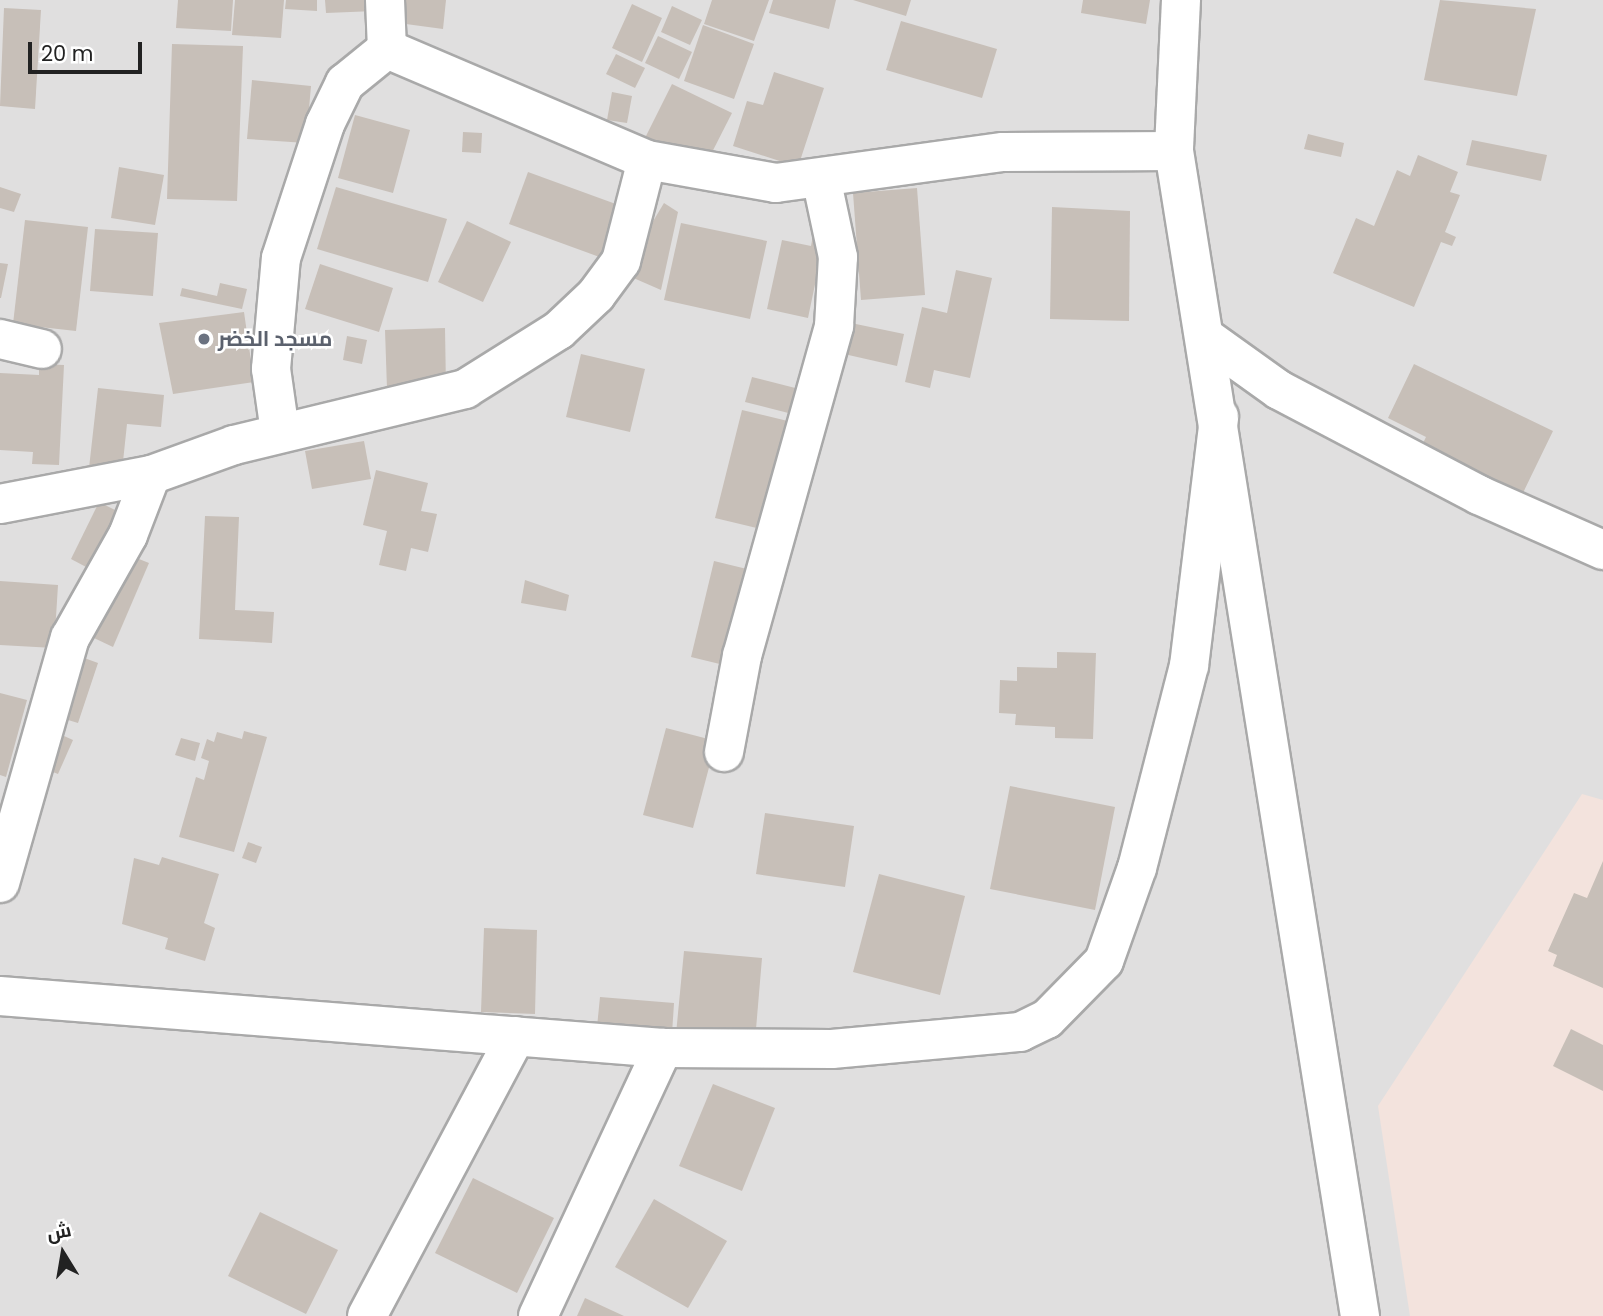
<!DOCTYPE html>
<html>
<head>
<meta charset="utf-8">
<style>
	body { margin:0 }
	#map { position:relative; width:1603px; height:1316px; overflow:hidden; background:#f2efe9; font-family:Poppins,Cairo,sans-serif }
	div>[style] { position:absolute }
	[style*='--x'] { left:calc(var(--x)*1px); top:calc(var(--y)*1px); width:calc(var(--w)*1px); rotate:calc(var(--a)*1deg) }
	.residential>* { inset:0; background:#e0dfdf }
	.military>* { inset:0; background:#f3e3dd }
	.building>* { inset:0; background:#c7bfb8 }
	.roads { filter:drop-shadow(2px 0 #a9a9a9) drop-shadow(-2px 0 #a9a9a9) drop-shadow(0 2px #a9a9a9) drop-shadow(0 -2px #a9a9a9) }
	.minor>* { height:38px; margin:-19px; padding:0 19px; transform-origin:19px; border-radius:19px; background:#fff }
	.dots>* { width:19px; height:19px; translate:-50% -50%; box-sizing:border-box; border:4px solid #fff; border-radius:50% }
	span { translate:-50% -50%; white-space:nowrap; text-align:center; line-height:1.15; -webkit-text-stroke:5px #fff; paint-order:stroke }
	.worship-label { font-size:21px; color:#5b616d; font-weight:700 }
	.left { translate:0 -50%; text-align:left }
	.north { position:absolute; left:28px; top:1218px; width:70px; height:70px; -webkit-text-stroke:5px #fff; paint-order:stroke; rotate:349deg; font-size:19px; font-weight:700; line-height:28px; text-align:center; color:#222 }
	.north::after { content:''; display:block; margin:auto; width:24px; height:32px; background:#222; clip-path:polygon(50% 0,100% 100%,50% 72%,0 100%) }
	.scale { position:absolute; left:28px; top:42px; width:114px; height:32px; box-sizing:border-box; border:4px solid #222; border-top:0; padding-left:9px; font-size:21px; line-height:24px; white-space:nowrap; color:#222; -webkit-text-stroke:5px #fff; paint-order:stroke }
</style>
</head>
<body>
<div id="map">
	<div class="residential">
		<i style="clip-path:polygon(0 0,1603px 0,1603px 1316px,0 1316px)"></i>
	</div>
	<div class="military">
		<i style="clip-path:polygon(1582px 794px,1603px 800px,1603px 1316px,1410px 1316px,1378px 1106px)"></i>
	</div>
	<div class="building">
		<i style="clip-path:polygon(178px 0,233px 0,231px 31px,176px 28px)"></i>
		<i style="clip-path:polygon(235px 0,284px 0,281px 38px,232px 35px)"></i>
		<i style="clip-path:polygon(286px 0,317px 0,317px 11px,285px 9px)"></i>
		<i style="clip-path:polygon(325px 0,375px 0,375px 11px,326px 13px)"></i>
		<i style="clip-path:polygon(394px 0,446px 0,443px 29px,391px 22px)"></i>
		<i style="clip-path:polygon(712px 0,769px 0,754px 41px,704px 24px)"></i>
		<i style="clip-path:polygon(773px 0,836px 0,829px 29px,769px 13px)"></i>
		<i style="clip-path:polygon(853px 0,911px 0,906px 16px)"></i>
		<i style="clip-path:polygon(1083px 0,1150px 0,1146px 24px,1081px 13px)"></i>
		<i style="clip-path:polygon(1440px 0,1536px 9px,1517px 96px,1424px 80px)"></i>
		<i style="clip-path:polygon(632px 4px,662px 18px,642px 62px,612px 48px)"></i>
		<i style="clip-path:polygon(672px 6px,702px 20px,690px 45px,661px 32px)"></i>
		<i style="clip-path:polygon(4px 8px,41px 10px,35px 109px,0 106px)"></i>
		<i style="clip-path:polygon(901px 21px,997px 49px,982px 98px,886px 70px)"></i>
		<i style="clip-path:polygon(703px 25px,754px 44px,734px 99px,684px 81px)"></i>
		<i style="clip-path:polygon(658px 36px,692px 52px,679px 79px,645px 63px)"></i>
		<i style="clip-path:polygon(172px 44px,243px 46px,237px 201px,167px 199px)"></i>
		<i style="clip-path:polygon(616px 54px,645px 68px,635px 88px,606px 74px)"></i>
		<i style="clip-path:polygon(774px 72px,824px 88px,798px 167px,733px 146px,747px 101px,763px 105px)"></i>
		<i style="clip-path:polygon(252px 80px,311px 86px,306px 143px,247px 139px)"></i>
		<i style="clip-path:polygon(672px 84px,732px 113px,703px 170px,644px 140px)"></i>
		<i style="clip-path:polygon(612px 92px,632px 96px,627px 123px,607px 120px)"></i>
		<i style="clip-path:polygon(355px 115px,410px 130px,393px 193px,338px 178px)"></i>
		<i style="clip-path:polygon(463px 132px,482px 133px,481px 153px,462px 152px)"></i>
		<i style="clip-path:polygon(1308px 134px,1344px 143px,1341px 157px,1304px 149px)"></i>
		<i style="clip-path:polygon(1472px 140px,1547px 155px,1541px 181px,1466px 165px)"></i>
		<i style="clip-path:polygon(1418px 155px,1458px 172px,1450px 192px,1460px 195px,1445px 232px,1456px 237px,1452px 246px,1441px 242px,1414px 307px,1333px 273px,1356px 218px,1374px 226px,1397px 170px,1410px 176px)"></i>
		<i style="clip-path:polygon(119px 167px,164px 175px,155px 225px,111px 218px)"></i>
		<i style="clip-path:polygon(528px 172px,624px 207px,605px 259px,509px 224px)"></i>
		<i style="clip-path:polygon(0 187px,21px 194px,14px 212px,0 208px)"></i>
		<i style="clip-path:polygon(336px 187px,447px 219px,428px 282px,317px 249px)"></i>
		<i style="clip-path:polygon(917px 188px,925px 295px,861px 300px,853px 193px)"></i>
		<i style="clip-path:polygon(664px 203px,678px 212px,661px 290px,622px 273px)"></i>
		<i style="clip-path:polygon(1052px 207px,1130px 211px,1129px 321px,1050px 319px)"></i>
		<i style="clip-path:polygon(25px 220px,88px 227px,76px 331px,13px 324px)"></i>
		<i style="clip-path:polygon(467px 221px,511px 242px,483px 302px,438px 282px)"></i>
		<i style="clip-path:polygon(681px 223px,767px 241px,750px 319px,664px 300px)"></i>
		<i style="clip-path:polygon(95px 229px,158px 233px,153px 296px,90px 291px)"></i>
		<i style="clip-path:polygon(814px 230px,826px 232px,808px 318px,767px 309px,782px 240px,811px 246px)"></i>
		<i style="clip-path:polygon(0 263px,8px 264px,1px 298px,0 298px)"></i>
		<i style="clip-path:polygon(320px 264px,393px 288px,379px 332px,305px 309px)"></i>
		<i style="clip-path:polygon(956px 270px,992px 278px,970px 378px,934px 370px,930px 388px,905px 382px,922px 307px,947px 313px)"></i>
		<i style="clip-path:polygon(220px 283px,247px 289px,242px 309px,180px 296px,182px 288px,217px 296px)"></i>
		<i style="clip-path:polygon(244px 312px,254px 382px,173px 394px,159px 323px)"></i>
		<i style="clip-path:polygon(851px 323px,904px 334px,897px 366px,844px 354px)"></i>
		<i style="clip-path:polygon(445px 328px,446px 388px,387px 389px,385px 330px)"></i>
		<i style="clip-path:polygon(347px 336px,367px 340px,362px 364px,343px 360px)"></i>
		<i style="clip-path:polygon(581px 354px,645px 369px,630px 432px,566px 417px)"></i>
		<i style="clip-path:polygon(39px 364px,64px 365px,59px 465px,32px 464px,33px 452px,0 450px,0 373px,39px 375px)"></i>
		<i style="clip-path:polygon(1414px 364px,1553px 431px,1521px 497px,1420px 449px,1426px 437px,1388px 418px)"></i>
		<i style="clip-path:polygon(752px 377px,807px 391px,800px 416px,745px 402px)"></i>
		<i style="clip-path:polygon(98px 388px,164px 395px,161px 427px,127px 424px,122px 471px,89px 468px)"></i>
		<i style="clip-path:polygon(742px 410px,796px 423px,769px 531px,715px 518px)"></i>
		<i style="clip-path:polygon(364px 441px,371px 479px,312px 489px,305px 451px)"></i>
		<i style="clip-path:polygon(376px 470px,428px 483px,421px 511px,437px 514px,428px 552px,411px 548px,406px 571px,379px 565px,387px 531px,363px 525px)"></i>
		<i style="clip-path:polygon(99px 502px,117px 511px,88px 568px,71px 559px)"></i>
		<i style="clip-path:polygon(205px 516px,239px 517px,235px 610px,274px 612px,272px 643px,199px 639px)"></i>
		<i style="clip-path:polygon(124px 553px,149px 563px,113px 647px,77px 630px)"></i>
		<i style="clip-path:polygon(714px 561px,751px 570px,728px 666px,691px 657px)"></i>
		<i style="clip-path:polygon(525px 580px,569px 595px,566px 611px,521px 603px)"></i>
		<i style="clip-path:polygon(0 581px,58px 585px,54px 648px,0 645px)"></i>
		<i style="clip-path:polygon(1057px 652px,1096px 653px,1093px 739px,1055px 738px,1055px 727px,1015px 725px,1016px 714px,999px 713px,1000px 680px,1017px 681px,1017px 667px,1057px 668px)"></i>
		<i style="clip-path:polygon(76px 655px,98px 663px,78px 723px,55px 716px)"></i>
		<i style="clip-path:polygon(0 693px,27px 700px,6px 777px,0 775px)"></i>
		<i style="clip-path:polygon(666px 728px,716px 741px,693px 828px,643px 815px)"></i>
		<i style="clip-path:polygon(53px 731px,73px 740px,58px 774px,38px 766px)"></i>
		<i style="clip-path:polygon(244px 731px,267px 737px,234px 852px,179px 837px,196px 777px,204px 780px,209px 761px,201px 758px,207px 739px,214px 742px,217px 732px,242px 739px)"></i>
		<i style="clip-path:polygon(181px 738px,200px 743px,195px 761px,175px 755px)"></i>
		<i style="clip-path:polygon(1010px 786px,1115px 807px,1095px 910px,990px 889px)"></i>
		<i style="clip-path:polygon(765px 813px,854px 826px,845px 887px,756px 874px)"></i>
		<i style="clip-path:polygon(248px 842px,262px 847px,256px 863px,242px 858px)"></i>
		<i style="clip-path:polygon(162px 857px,219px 874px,204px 923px,215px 928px,205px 961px,165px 949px,168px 938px,122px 924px,134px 858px,159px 865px)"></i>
		<i style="clip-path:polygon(1603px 861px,1603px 988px,1553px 966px,1557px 955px,1548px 951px,1574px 893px,1587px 898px)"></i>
		<i style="clip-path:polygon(879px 874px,965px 896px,940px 995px,853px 972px)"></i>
		<i style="clip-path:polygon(484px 928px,537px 930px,535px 1014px,481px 1012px)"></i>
		<i style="clip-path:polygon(684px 951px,762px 958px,755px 1041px,676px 1034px)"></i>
		<i style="clip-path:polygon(600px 997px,674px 1003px,672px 1034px,597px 1027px)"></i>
		<i style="clip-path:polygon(1571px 1029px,1603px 1045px,1603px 1091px,1553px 1066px)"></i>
		<i style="clip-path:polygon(713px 1084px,775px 1108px,742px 1191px,679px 1166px)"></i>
		<i style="clip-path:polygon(473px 1178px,554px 1218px,517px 1293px,435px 1253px)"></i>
		<i style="clip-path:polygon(654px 1199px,727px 1241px,688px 1308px,615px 1267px)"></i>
		<i style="clip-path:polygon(260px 1212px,338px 1250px,306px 1314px,228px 1276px)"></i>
		<i style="clip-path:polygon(585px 1298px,624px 1316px,577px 1316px)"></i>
	</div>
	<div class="roads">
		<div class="minor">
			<i style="--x:385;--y:0;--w:49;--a:87.7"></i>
			<i style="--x:1181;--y:0;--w:151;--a:92.7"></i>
			<i style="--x:1174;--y:151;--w:1180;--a:80.93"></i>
			<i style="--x:387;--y:49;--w:283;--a:23.1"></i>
			<i style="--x:647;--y:160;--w:131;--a:10.1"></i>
			<i style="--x:776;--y:183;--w:229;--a:-7.8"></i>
			<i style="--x:1003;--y:152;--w:171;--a:-0.3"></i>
			<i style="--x:1205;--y:337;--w:91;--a:35.6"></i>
			<i style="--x:1279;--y:390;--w:226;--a:27.7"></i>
			<i style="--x:1479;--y:495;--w:136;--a:23.9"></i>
			<i style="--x:0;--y:339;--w:43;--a:13.4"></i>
			<i style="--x:280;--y:432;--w:64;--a:-98.1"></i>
			<i style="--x:271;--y:369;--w:111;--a:-84.9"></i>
			<i style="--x:281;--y:258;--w:141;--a:-71.8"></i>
			<i style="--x:325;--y:124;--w:46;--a:-64"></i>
			<i style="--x:345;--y:83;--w:54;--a:-39"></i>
			<i style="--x:0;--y:504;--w:154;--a:-10.9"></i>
			<i style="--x:151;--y:475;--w:88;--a:-19.9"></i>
			<i style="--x:234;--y:445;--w:238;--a:-13.6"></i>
			<i style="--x:465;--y:389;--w:111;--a:-32.1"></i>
			<i style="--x:559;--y:330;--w:51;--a:-43.4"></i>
			<i style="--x:596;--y:295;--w:42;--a:-53.7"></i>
			<i style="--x:621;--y:261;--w:104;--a:-75.6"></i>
			<i style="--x:724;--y:752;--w:98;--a:-79.4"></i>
			<i style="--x:742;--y:656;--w:343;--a:-74.4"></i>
			<i style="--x:834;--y:326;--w:69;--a:-86.7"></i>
			<i style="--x:838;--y:257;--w:81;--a:-102.1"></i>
			<i style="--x:0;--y:883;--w:255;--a:-74.1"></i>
			<i style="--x:70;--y:638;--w:118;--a:-60.6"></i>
			<i style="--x:128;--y:535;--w:64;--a:-69"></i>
			<i style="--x:0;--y:996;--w:665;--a:4.48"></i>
			<i style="--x:663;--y:1048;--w:169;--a:0.3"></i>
			<i style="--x:832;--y:1049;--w:189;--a:-5.2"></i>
			<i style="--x:1020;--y:1032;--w:30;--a:-26"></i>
			<i style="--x:1047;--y:1019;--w:81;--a:-45.5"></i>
			<i style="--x:1104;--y:961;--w:99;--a:-70.5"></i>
			<i style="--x:1137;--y:868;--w:209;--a:-75.6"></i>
			<i style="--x:1189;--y:666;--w:251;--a:-83.1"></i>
			<i style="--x:367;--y:1316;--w:317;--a:-62"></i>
			<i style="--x:538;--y:1316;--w:296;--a:-65"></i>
		</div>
	</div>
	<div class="dots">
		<i style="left:204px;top:339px;background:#6b7280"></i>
	</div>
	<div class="worship-label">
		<span class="left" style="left:218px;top:339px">مسجد الخضر</span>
	</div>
	<div class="north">ش</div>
	<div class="scale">20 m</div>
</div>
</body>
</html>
